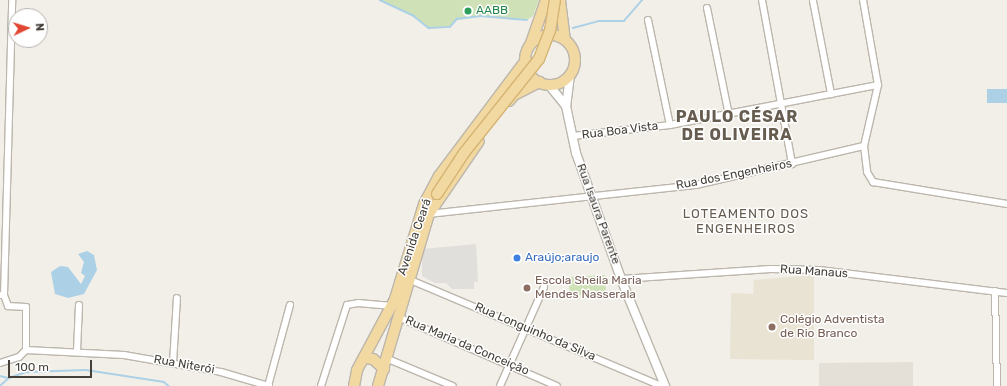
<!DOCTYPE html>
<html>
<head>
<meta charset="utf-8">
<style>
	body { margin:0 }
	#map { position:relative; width:1007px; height:386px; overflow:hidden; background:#f2efe8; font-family:Rubik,sans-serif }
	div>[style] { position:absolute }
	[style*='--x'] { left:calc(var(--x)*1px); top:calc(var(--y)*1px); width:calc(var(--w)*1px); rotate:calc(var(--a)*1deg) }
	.residential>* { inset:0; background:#e5e0d7 }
	.education>* { inset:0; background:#e9e3d4 }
	.green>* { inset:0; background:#cfe1b6 }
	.parking>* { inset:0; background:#e1dfdc }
	.water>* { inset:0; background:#acd1e7 }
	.stream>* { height:1.5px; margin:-0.75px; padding:0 0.75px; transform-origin:0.75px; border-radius:0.75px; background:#acd1e7 }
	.roads { filter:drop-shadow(1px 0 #bcb6ac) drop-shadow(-1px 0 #bcb6ac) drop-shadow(0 1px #bcb6ac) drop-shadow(0 -1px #bcb6ac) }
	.minor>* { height:6px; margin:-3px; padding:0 3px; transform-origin:3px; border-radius:3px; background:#fff }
	.tertiary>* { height:8px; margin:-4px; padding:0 4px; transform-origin:4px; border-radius:4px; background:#fff }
	.primary>* { height:10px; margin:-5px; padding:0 5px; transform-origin:5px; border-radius:5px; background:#f2d8a1 }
	.primary>.ring { margin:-5px; padding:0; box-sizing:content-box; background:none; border:10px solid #f2d8a1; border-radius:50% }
	.bridges { filter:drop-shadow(1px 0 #d5b473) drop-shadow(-1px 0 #d5b473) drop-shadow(0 1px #d5b473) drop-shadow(0 -1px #d5b473) }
	.primary-bridge>* { height:10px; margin:-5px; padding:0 5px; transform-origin:5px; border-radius:5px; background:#f2d8a1 }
	.dots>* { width:11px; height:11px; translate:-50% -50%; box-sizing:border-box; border:2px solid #fff; border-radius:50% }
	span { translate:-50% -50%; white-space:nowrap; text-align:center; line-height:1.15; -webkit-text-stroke:3px #fff; paint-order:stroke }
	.leisure-label { font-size:12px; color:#27864d }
	.left { translate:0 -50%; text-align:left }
	.street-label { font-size:12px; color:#443f38 }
	.shop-label { font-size:12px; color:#366cbe }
	.education-label { font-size:12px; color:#785e54 }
	.neighbourhood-label { font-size:13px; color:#665c50; letter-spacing:1px }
	.district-label { font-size:16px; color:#665c50; font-weight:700; letter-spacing:1px }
	.north { position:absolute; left:8px; top:8px; width:40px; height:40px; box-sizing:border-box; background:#fff; border:1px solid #b4b2af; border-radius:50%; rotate:86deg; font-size:11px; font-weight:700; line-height:16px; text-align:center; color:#443f38 }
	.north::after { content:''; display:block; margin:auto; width:14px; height:18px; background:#e04631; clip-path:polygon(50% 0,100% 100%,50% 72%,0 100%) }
	.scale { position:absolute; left:8px; top:360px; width:84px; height:18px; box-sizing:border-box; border:2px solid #443f38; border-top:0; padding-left:5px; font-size:12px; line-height:14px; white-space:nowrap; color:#443f38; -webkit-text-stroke:3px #fff; paint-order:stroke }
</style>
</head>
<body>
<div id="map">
	<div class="residential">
		<i style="clip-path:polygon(913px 362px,913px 386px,819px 386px,819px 363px)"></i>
	</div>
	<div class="education">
		<i style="clip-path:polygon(814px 275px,814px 360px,730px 359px,731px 293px,753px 294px,754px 280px)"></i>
	</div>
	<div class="green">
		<i style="clip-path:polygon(380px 0,539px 0,533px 16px,527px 20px,481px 16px,457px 19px,450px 27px,429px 28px,414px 16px)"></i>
		<i style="clip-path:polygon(605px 275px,606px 293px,570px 296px,568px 277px)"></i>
	</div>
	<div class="parking">
		<i style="clip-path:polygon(476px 244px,478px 282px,474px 282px,474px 289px,452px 289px,446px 283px,435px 283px,422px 276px,422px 249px)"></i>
	</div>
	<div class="water">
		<i style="clip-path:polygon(987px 89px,1007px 89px,1007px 103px,987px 103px)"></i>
		<i style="clip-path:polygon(87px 251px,94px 255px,97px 270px,84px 294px,68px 298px,55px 294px,51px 272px,60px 266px,68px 267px,81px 284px,85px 276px,81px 273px,84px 262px,78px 254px)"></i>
	</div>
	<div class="stream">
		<i style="--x:380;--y:0;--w:38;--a:25"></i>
		<i style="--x:414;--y:16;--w:19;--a:39"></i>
		<i style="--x:429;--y:28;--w:21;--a:-3"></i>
		<i style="--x:450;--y:27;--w:11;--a:-49"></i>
		<i style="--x:457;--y:19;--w:24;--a:-7"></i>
		<i style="--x:481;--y:16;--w:46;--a:5"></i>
		<i style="--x:573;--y:28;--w:27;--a:-15"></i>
		<i style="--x:599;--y:21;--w:25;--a:0"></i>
		<i style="--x:624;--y:21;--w:28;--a:-49"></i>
		<i style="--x:0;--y:376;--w:8;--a:14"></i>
		<i style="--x:0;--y:386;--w:12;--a:-42"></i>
		<i style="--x:9;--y:378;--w:18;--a:-19"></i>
		<i style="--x:26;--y:372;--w:60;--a:-1.9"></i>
		<i style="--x:86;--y:370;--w:79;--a:8.7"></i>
		<i style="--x:164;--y:382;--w:6;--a:39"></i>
	</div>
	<div class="roads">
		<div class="minor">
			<i style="--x:762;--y:0;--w:167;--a:79.6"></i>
			<i style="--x:863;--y:0;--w:86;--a:80"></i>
			<i style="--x:878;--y:85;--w:63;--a:102.9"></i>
			<i style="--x:813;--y:1;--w:95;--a:79"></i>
			<i style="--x:707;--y:8;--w:109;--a:78.4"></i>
			<i style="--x:648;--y:20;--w:107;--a:78.2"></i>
			<i style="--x:573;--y:136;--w:98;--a:-6.5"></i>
			<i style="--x:670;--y:125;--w:212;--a:-10.9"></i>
			<i style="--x:429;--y:214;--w:269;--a:-6.2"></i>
			<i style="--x:696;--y:185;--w:172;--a:-13.1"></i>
			<i style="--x:864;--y:146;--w:26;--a:83"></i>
			<i style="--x:867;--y:172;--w:12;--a:59"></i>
			<i style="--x:873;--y:182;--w:136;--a:9.3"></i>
			<i style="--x:408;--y:279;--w:275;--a:22.9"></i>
			<i style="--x:621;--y:279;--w:150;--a:-3.8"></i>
			<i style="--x:771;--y:269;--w:48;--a:1.2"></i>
			<i style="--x:819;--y:270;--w:189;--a:7"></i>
			<i style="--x:995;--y:291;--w:95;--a:88.8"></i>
			<i style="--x:1;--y:295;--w:3;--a:0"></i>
			<i style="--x:4;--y:295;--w:12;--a:70"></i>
			<i style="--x:8;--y:306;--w:18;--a:3"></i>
			<i style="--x:26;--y:307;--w:43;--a:90"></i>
			<i style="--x:4;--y:295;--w:295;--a:-88.4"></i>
			<i style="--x:398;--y:317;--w:173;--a:23.5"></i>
			<i style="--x:26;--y:350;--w:98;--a:2.9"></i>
			<i style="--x:124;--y:355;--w:98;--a:9.9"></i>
			<i style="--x:221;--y:372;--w:50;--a:16.3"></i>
			<i style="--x:77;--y:351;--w:46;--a:-87.5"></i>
			<i style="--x:388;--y:359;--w:70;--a:22.6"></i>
			<i style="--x:0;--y:363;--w:20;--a:-18"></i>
			<i style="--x:19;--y:357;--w:10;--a:-45"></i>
			<i style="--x:173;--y:363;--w:65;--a:-86.5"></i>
			<i style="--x:268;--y:386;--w:84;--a:-74.8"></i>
			<i style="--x:321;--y:386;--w:85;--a:-72.2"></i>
			<i style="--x:347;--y:305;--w:11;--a:-10"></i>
			<i style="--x:358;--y:303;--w:34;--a:5"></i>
			<i style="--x:500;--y:386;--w:108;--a:-66"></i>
		</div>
		<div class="tertiary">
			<i style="--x:570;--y:75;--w:31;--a:97"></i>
			<i style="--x:566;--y:106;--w:48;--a:78"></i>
			<i style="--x:576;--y:153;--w:134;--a:70.3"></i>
			<i style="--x:621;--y:279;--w:116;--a:67.6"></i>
			<i style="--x:549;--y:85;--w:27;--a:51"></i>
		</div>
		<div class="primary">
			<i style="--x:560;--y:0;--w:39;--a:83"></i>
			<i class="ring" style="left:525px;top:35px;width:40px;height:40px"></i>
			<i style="--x:531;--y:43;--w:46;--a:-70.8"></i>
			<i style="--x:509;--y:101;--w:8;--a:-50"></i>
			<i style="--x:514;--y:95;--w:29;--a:-27"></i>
			<i style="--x:364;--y:358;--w:9;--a:6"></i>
			<i style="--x:373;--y:359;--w:15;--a:42"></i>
			<i style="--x:354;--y:386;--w:16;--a:-79"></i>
			<i style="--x:357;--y:370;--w:81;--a:-61.8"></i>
			<i style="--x:395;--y:299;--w:99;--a:-73"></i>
			<i style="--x:424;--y:204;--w:32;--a:-62"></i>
			<i style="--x:439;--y:176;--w:145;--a:-53.1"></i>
			<i style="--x:378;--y:386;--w:179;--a:-73.5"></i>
			<i style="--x:429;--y:214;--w:88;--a:-55.6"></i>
		</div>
	</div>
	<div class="bridges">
		<div class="primary-bridge">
			<i style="--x:437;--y:194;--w:49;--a:-56.6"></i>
			<i style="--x:464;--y:153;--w:120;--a:-51.4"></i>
			<i style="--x:539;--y:59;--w:30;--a:-69"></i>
			<i style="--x:550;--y:31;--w:31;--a:-81"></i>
		</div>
	</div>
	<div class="dots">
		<i style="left:468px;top:11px;background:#2e9e5b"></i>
		<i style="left:517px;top:258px;background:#3f7fe0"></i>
		<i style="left:527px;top:288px;background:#8d6e63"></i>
		<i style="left:772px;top:327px;background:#8d6e63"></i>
	</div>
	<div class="leisure-label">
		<span class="left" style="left:476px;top:11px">AABB</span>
	</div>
	<div class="street-label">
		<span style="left:620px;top:131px;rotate:-7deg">Rua Boa Vista</span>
		<span style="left:734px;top:175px;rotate:-11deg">Rua dos Engenheiros</span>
		<span style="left:598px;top:214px;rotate:70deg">Rua Isaura Parente</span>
		<span style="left:415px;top:237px;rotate:-71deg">Avenida Ceará</span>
		<span style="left:814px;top:272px;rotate:4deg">Rua Manaus</span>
		<span style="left:535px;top:332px;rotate:23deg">Rua Longuinho da Silva</span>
		<span style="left:467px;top:346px;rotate:23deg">Rua Maria da Conceição</span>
		<span style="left:184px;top:365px;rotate:10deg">Rua Niterói</span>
	</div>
	<div class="shop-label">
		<span class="left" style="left:525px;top:258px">Araújo;araujo</span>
	</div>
	<div class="education-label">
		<span class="left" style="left:535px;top:288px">Escola Sheila Maria<br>Mendes Nasserala</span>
		<span class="left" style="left:780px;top:327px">Colégio Adventista<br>de Rio Branco</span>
	</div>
	<div class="neighbourhood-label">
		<span style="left:746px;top:222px">LOTEAMENTO DOS<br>ENGENHEIROS</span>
	</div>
	<div class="district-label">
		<span style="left:737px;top:126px">PAULO CÉSAR<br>DE OLIVEIRA</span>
	</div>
	<div class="north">N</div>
	<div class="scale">100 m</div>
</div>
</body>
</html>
